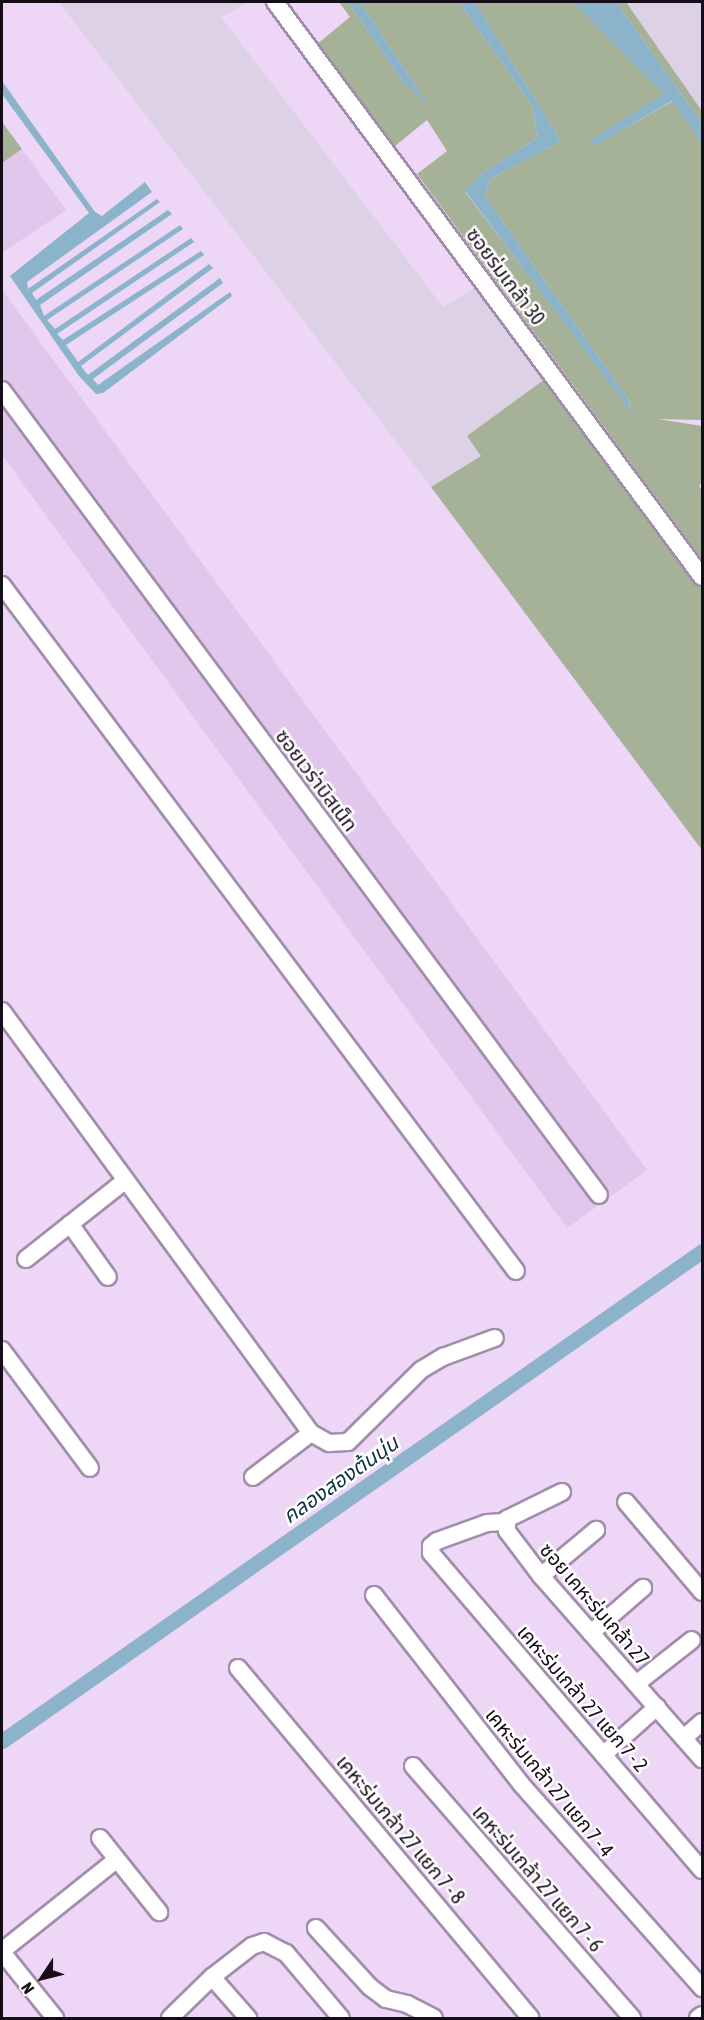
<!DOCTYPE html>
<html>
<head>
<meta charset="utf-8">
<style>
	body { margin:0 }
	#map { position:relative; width:704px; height:2020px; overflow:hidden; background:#edd6f6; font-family:"Asap Condensed","Noto Sans Thai",sans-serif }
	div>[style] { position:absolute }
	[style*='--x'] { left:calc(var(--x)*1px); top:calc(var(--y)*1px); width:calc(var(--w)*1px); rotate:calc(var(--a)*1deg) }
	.built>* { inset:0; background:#e1c7ec }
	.industrial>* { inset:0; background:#dcd1e5 }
	.green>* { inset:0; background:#a5b298 }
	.water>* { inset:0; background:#8bb3ca }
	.canal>* { height:15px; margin:-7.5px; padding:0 7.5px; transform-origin:7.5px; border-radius:7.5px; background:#8bb3ca }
	.roads { filter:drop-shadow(2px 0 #a28eab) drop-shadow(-2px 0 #a28eab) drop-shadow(0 2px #a28eab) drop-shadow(0 -2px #a28eab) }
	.minor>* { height:16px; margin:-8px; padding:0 8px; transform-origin:8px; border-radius:8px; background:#fff }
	span { translate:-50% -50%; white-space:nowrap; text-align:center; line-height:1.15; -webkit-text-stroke:5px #fff; paint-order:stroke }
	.street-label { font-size:20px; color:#150d18 }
	.water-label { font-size:21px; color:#0e3142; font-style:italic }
	.frame { position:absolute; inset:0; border:3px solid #150d18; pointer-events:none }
	.north { position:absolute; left:12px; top:1948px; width:60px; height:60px; -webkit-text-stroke:4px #fff; paint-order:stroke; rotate:235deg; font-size:16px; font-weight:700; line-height:24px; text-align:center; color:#150d18 }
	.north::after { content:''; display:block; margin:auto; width:21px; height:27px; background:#150d18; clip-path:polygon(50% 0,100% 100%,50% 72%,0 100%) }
</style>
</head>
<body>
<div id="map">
	<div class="built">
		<i style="clip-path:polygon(22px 149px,66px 210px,2px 253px,2px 163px)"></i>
		<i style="clip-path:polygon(2px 290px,647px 1170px,567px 1228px,2px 455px)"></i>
	</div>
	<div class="industrial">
		<i style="clip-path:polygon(59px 2px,249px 2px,221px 17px,443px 307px,478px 286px,545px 379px,467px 436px,482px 456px,431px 487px)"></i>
		<i style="clip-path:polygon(626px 2px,702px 2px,702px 111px)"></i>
	</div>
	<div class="green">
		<i style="clip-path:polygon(339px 2px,348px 2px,402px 81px,427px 103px,360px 2px,459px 2px,533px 107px,537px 138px,481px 174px,465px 192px,631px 410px,629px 400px,485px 196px,490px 179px,561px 141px,475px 2px,573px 2px,665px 94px,589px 141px,597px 144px,673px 101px,702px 143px,702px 420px,658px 419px,702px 426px,702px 483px,699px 485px,702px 492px,702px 559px,417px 174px,447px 151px,427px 120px,395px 146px,316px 45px,350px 17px)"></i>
		<i style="clip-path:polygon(616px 2px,626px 2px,702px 111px,702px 123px)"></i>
		<i style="clip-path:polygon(2px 122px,22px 149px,2px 163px)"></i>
		<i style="clip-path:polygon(545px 379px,702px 583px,702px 850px,431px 487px,481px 456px,467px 436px)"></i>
	</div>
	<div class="water">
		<i style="clip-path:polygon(348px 2px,360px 2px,429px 106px,402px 81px)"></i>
		<i style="clip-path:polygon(459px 2px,475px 2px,561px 141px,490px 179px,485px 196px,629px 400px,631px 412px,465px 191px,481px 174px,537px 138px,533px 107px)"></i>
		<i style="clip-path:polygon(573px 2px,616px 2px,702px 123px,702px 143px,672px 101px,596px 145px,589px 141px,664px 94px)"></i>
		<i style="clip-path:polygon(2px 81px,95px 212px,102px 216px,145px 182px,152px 192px,27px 282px,28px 289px,157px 199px,160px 202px,32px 293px,36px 300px,168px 210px,172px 214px,40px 305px,44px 316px,180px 225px,183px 229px,47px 320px,55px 329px,191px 238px,194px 242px,57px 334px,63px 340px,201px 251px,204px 255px,66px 345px,78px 362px,209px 264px,213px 268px,81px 366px,88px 375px,220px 278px,223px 283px,93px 379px,98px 385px,230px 292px,232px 296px,103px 393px,96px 394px,79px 376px,10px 276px,89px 213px,2px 94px)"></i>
	</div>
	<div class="canal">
		<i style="--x:2;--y:1741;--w:854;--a:-34.99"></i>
	</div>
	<div class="roads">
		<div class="minor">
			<i style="--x:275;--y:2;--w:716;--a:53.4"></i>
			<i style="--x:2;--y:390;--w:1002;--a:53.44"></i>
			<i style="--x:2;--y:585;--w:857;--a:53.16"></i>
			<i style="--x:2;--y:1011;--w:523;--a:53.79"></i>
			<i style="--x:311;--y:1433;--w:21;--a:29"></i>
			<i style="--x:329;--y:1443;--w:19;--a:-3"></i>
			<i style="--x:348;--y:1442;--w:103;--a:-44.6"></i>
			<i style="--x:421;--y:1370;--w:26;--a:-31"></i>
			<i style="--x:443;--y:1357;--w:55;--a:-20.1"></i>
			<i style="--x:70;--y:1224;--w:65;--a:54.4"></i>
			<i style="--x:26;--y:1259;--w:127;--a:-38.3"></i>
			<i style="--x:2;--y:1350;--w:147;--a:53.3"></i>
			<i style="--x:253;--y:1477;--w:73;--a:-37.2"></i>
			<i style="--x:562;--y:1492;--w:61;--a:153.9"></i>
			<i style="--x:507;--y:1519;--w:12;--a:90"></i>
			<i style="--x:507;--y:1531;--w:56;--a:52.9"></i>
			<i style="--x:541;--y:1576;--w:244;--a:48.7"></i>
			<i style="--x:626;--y:1502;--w:118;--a:49.8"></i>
			<i style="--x:506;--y:1522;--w:19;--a:177"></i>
			<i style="--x:487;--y:1523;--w:53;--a:160.2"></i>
			<i style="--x:437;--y:1541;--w:8;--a:140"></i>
			<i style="--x:431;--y:1546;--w:7;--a:90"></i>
			<i style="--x:431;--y:1553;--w:417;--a:49.5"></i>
			<i style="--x:541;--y:1576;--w:72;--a:-39.9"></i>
			<i style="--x:374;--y:1595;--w:239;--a:52.1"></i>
			<i style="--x:521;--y:1784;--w:273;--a:48.4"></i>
			<i style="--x:591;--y:1633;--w:69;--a:-40.9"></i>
			<i style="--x:238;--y:1668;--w:456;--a:50.1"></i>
			<i style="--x:636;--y:1684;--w:71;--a:-38.2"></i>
			<i style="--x:684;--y:1738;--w:24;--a:-42"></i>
			<i style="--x:604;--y:1754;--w:71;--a:-41.6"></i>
			<i style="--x:413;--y:1766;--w:334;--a:49"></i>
			<i style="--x:100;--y:1838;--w:95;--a:51.4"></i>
			<i style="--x:316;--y:1928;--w:80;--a:47.5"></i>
			<i style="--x:370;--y:1987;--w:20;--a:37"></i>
			<i style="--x:386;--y:1999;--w:22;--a:13"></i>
			<i style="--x:407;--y:2004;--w:30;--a:27"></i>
			<i style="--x:2;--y:1951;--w:146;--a:-38.6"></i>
			<i style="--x:2;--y:1952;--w:85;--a:51.2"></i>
			<i style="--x:212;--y:1977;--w:55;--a:48.7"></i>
			<i style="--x:170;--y:2018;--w:59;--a:-44.3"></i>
			<i style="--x:212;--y:1977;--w:51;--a:-37.8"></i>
			<i style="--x:252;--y:1946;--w:13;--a:-18"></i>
			<i style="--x:264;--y:1942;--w:25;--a:27"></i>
			<i style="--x:286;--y:1953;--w:85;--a:49.8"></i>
			<i style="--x:698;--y:2018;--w:5;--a:-37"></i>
		</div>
	</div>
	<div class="street-label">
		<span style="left:506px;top:276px;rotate:53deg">ซอยร่มเกล้า 30</span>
		<span style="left:317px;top:780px;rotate:53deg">ซอยเวร่าบิสเน็ท</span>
		<span style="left:595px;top:1604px;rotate:49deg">ซอย เคหะร่มเกล้า 27</span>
		<span style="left:583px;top:1698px;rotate:49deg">เคหะร่มเกล้า 27 แยก 7 - 2</span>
		<span style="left:550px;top:1782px;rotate:50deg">เคหะร่มเกล้า 27 แยก 7 - 4</span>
		<span style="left:401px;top:1829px;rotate:50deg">เคหะร่มเกล้า 27 แยก 7 - 8</span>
		<span style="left:538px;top:1878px;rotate:49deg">เคหะร่มเกล้า 27 แยก 7 - 6</span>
	</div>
	<div class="water-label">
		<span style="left:340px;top:1479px;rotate:-35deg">คลองสองต้นนุ่น</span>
	</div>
	<div class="frame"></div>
	<div class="north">N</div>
</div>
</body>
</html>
